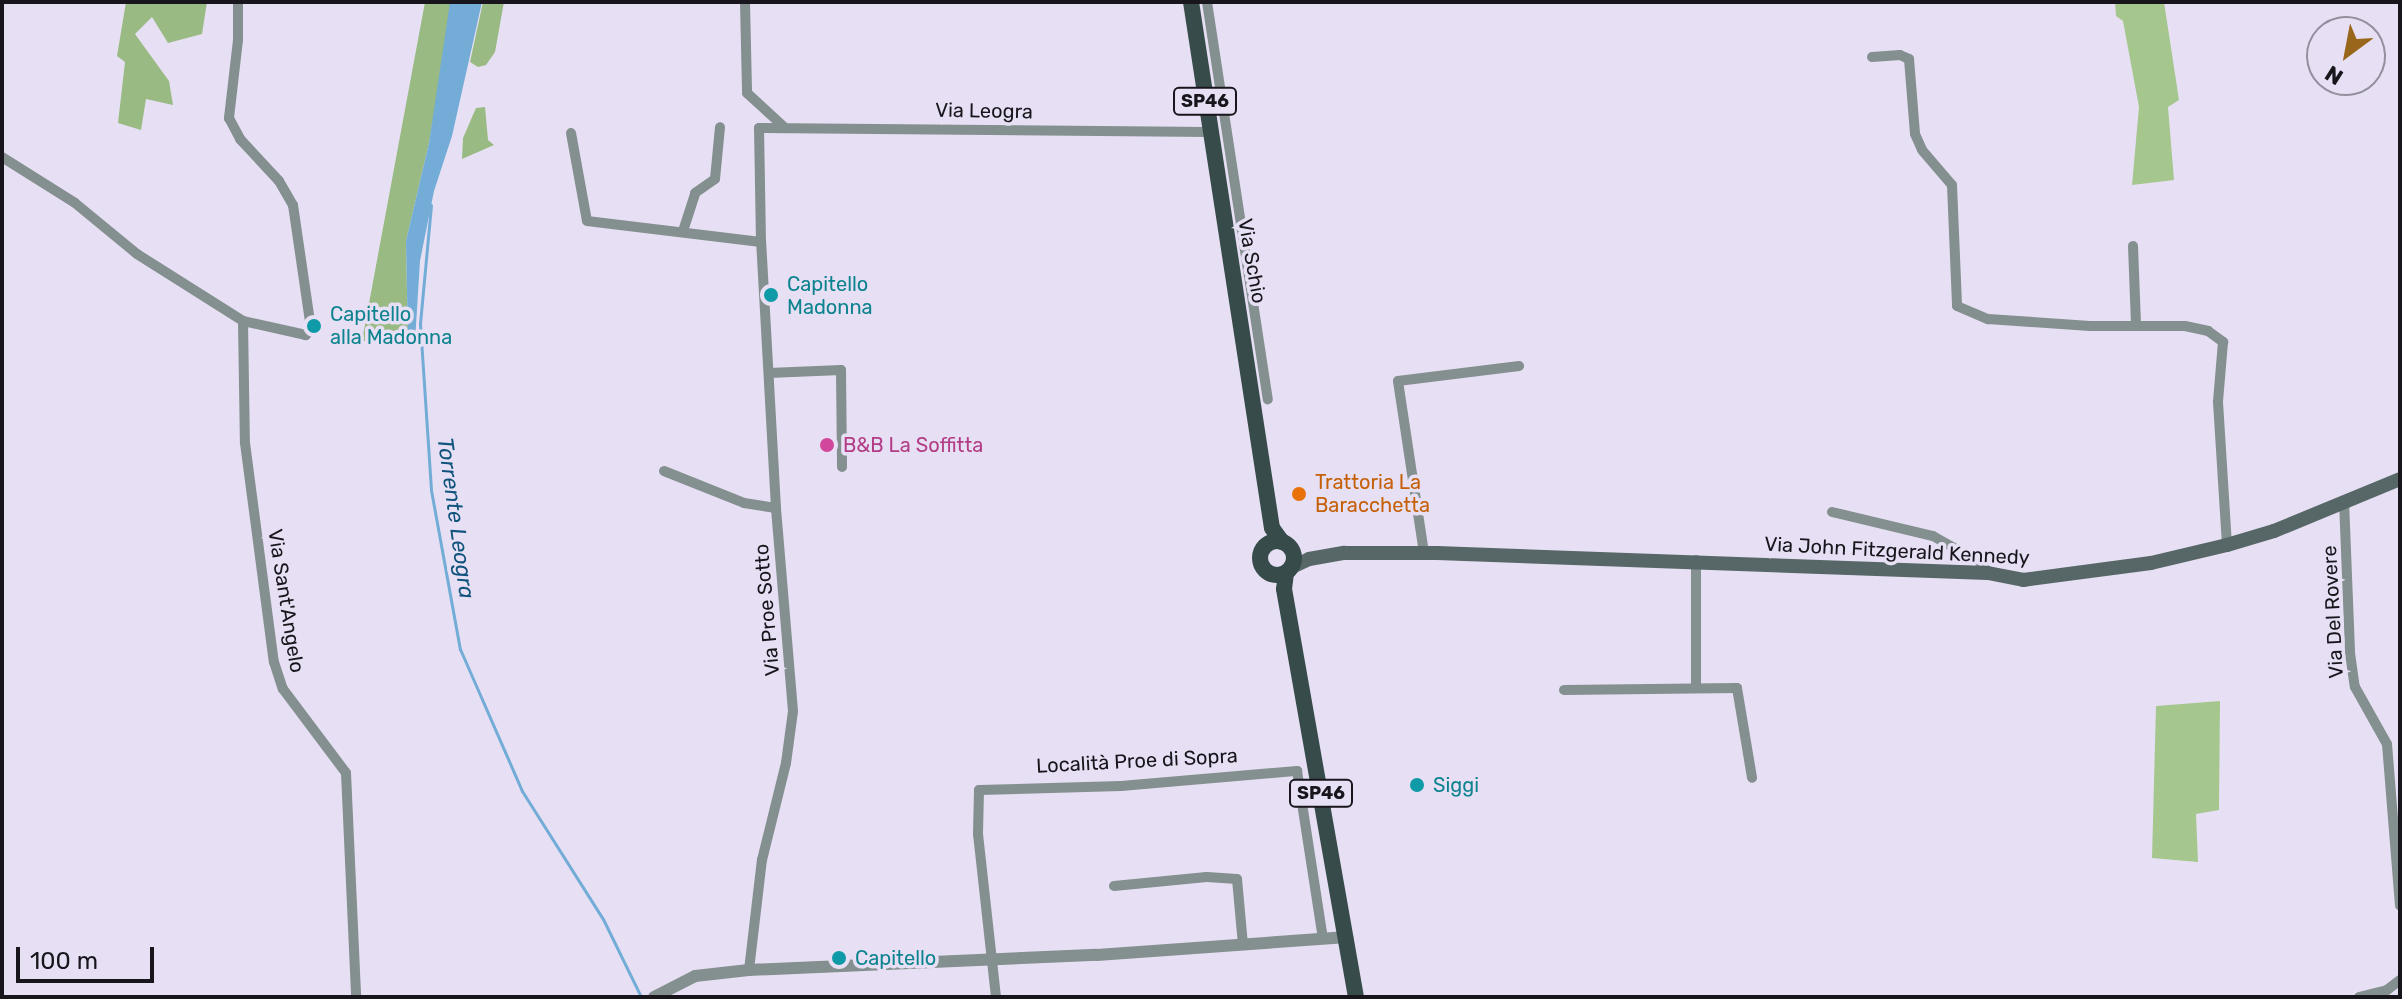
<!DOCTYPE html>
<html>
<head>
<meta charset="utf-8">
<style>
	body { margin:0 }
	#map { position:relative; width:2402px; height:999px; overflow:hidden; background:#e7e0f4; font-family:Rubik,sans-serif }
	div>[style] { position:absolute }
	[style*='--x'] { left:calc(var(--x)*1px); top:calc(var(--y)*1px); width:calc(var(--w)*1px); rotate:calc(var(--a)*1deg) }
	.green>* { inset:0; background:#a5c78e }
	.forest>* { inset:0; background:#99ba82 }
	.water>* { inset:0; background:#73acd6 }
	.stream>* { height:3px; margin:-1.5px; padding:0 1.5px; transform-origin:1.5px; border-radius:1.5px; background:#73acd6 }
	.minor>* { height:10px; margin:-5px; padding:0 5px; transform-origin:5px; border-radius:5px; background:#848f8f }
	.tertiary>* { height:12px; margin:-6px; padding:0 6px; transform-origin:6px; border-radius:6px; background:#848f8f }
	.secondary>* { height:14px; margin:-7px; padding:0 7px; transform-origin:7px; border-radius:7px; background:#576767 }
	.primary>* { height:16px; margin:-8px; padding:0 8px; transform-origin:8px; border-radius:8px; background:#384b4b }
	.primary>.ring { margin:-8px; padding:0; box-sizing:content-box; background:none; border:16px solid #384b4b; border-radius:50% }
	.dots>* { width:22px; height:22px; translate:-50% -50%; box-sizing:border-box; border:4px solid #e7e0f4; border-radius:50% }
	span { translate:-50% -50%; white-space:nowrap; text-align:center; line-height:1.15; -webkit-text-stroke:7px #e7e0f4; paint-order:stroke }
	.shield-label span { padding:2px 6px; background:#e7e0f4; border:2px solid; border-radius:6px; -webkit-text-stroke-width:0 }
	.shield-label { font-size:18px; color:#18151c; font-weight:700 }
	.street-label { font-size:20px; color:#18151c }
	.culture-label { font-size:20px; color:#0d838f }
	.left { translate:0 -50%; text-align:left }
	.hotel-label { font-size:20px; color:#b23c85 }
	.food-label { font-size:20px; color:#c56008 }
	.water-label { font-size:22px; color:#10537c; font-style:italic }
	.frame { position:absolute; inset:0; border:4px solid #18151c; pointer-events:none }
	.north { position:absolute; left:2306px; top:16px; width:80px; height:80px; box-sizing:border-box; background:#e7e0f4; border:2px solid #948f9e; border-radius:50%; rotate:212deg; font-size:22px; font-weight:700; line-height:32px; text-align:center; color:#18151c }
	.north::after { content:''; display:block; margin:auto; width:28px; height:36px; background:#99671b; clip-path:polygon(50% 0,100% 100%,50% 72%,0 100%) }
	.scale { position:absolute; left:16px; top:947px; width:138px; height:36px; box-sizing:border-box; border:4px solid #18151c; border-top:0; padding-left:10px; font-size:24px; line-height:28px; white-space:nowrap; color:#18151c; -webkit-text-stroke:6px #e7e0f4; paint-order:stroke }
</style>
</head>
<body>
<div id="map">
	<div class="green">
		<i style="clip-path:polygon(2115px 2px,2164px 2px,2179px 100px,2168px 107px,2174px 180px,2132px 185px,2139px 107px,2123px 21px,2116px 16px)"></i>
		<i style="clip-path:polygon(2220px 701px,2219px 810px,2196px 814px,2198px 862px,2152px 858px,2156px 706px)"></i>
	</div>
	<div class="forest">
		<i style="clip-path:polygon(126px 2px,207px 2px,202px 34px,168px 43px,152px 17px,135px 34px,169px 81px,173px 105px,146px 99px,141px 130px,118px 123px,125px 62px,117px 56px)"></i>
		<i style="clip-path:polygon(425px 2px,450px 2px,452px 6px,429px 143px,406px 241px,408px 343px,362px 341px)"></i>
		<i style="clip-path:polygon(483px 2px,504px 2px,495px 52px,486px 65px,478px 67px,470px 62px)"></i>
		<i style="clip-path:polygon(485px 107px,488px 140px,494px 145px,462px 159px,463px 138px,476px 108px)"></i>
	</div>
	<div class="water">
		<i style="clip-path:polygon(450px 2px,482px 2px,452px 136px,434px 191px,420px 261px,415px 341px,408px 343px,406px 241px,429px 143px)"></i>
	</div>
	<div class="stream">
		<i style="--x:431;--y:205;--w:120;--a:95.3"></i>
		<i style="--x:420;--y:324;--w:166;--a:86.2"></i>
		<i style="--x:431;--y:490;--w:162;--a:79.7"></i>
		<i style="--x:460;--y:649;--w:155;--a:66.4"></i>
		<i style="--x:522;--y:791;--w:151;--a:57.7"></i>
		<i style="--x:603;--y:919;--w:87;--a:64"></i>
	</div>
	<div class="minor">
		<i style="--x:238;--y:2;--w:38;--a:90"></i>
		<i style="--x:238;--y:40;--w:79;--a:96.6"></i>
		<i style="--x:229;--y:118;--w:24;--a:62"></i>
		<i style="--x:240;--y:139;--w:57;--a:47.1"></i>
		<i style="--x:279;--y:181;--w:28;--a:60"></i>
		<i style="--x:293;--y:205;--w:124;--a:81.7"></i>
		<i style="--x:311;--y:328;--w:9;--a:126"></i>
		<i style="--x:306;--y:335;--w:65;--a:-167.5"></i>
		<i style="--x:745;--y:2;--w:91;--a:88.7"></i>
		<i style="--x:747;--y:93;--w:49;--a:42.5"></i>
		<i style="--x:1207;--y:2;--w:402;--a:81.3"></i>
		<i style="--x:1872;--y:57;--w:28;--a:-4"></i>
		<i style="--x:1900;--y:55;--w:10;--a:24"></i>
		<i style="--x:1909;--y:59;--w:75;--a:85.4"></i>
		<i style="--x:1915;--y:134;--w:17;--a:66"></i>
		<i style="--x:1922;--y:150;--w:46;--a:49.4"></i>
		<i style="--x:1952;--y:185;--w:121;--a:87.6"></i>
		<i style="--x:1957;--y:306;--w:34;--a:23"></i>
		<i style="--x:1988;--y:319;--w:102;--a:3.9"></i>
		<i style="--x:2090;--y:326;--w:95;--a:0"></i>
		<i style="--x:2185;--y:326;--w:24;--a:12"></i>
		<i style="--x:2208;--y:331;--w:19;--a:36"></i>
		<i style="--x:2223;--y:342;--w:60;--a:94.8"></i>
		<i style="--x:2218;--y:402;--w:143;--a:86.4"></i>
		<i style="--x:571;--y:133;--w:89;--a:79.7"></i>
		<i style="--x:587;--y:221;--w:175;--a:6.9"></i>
		<i style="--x:2;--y:157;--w:86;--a:32.2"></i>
		<i style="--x:75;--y:203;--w:80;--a:39.4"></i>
		<i style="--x:137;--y:254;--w:125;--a:32.3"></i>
		<i style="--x:243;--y:321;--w:122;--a:89.1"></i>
		<i style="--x:245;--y:443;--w:221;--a:82.5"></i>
		<i style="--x:274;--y:662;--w:28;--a:72"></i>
		<i style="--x:283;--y:689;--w:105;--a:53.1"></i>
		<i style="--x:346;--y:773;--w:224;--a:87.4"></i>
		<i style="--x:683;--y:231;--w:40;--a:-72"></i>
		<i style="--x:695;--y:193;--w:24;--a:-35"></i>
		<i style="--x:715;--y:179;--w:52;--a:-84.5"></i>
		<i style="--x:2133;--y:246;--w:79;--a:87.8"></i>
		<i style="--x:769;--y:373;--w:72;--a:-2.4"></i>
		<i style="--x:841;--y:370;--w:97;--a:89.4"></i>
		<i style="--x:664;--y:471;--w:86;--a:21.8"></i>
		<i style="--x:744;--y:503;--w:32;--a:9"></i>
		<i style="--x:2344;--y:501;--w:152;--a:87.7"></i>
		<i style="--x:2350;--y:653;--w:34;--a:82"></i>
		<i style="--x:2355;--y:687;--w:65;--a:60.7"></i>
		<i style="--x:2387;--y:744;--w:162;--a:85.4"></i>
		<i style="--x:1832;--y:512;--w:104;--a:13.4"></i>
		<i style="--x:1933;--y:536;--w:55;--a:29.4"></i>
		<i style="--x:1981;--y:563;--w:12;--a:55"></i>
		<i style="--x:1424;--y:553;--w:174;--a:-98.6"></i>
		<i style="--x:1398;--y:381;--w:122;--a:-7.1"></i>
		<i style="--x:1696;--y:560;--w:128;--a:90"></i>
		<i style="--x:1564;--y:690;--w:173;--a:-0.7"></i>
		<i style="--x:1737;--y:688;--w:91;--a:80.5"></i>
		<i style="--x:1114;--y:886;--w:93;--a:-5.5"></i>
		<i style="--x:1207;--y:877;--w:30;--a:4"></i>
		<i style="--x:1237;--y:879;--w:66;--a:84.8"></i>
		<i style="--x:749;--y:970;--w:111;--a:-83.3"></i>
		<i style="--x:762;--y:860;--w:100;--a:-76.1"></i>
		<i style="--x:786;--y:763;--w:52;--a:-82.3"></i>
		<i style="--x:793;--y:711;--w:204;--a:-94.8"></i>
		<i style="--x:776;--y:508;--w:266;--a:-93.2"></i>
		<i style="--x:761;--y:242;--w:114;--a:-91"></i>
		<i style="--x:759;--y:128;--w:450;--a:0.5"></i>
		<i style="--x:996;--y:997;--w:164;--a:-96.3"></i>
		<i style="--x:978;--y:834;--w:44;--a:-88.7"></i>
		<i style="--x:979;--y:790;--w:142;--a:-1.6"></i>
		<i style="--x:1121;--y:786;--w:177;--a:-4.9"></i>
		<i style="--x:1297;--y:771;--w:169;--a:81.2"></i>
		<i style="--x:2359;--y:997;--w:29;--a:-14"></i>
		<i style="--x:2387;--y:990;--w:16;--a:-38"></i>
	</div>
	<div class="tertiary">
		<i style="--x:654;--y:997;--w:46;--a:-27.1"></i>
		<i style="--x:695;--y:976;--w:54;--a:-6.3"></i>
		<i style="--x:749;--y:970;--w:348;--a:-2.5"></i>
		<i style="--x:1097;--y:955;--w:251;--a:-4.1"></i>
	</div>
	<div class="secondary">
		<i style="--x:1292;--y:567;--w:19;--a:-25"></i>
		<i style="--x:1309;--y:559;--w:36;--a:-10"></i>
		<i style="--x:1344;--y:553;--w:93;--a:0"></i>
		<i style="--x:1437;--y:553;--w:551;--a:2.08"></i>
		<i style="--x:1988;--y:573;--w:36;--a:11"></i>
		<i style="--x:2023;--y:580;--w:129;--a:-7.6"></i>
		<i style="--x:2151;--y:563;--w:78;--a:-13.3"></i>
		<i style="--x:2227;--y:545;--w:49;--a:-16.6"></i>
		<i style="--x:2274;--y:531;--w:136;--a:-22.4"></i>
	</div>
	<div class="primary">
		<i style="--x:1191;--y:2;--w:532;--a:81.25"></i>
		<i style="--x:1272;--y:528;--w:17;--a:54"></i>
		<i class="ring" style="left:1260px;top:541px;width:18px;height:18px"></i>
		<i style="--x:1286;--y:573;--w:16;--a:97"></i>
		<i style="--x:1284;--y:589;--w:414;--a:80"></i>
	</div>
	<div class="dots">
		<i style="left:771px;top:295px;background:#0f9aa8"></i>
		<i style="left:314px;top:326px;background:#0f9aa8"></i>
		<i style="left:827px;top:445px;background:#d1479c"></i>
		<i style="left:1299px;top:494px;background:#e8710a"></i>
		<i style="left:1417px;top:785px;background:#0f9aa8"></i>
		<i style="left:839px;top:958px;background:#0f9aa8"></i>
	</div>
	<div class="shield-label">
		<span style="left:1205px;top:101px">SP46</span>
		<span style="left:1321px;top:793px">SP46</span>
	</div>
	<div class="street-label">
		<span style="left:984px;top:111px;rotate:1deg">Via Leogra</span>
		<span style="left:1252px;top:261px;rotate:80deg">Via Schio</span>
		<span style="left:1897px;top:551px;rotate:3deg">Via John Fitzgerald Kennedy</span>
		<span style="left:286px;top:601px;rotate:81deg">Via Sant'Angelo</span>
		<span style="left:767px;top:610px;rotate:-95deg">Via Proe Sotto</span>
		<span style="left:2333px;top:612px;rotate:-93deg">Via Del Rovere</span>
		<span style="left:1137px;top:761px;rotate:-3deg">Località Proe di Sopra</span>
	</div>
	<div class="culture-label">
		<span class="left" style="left:787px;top:296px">Capitello<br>Madonna</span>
		<span class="left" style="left:330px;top:326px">Capitello<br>alla Madonna</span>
		<span class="left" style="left:1433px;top:785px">Siggi</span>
		<span class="left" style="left:855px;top:958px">Capitello</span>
	</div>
	<div class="hotel-label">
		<span class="left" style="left:843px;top:445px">B&amp;B La Soffitta</span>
	</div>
	<div class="food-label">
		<span class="left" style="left:1315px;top:494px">Trattoria La<br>Baracchetta</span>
	</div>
	<div class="water-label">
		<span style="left:456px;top:518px;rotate:82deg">Torrente Leogra</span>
	</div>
	<div class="frame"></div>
	<div class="north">N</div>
	<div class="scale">100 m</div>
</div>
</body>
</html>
